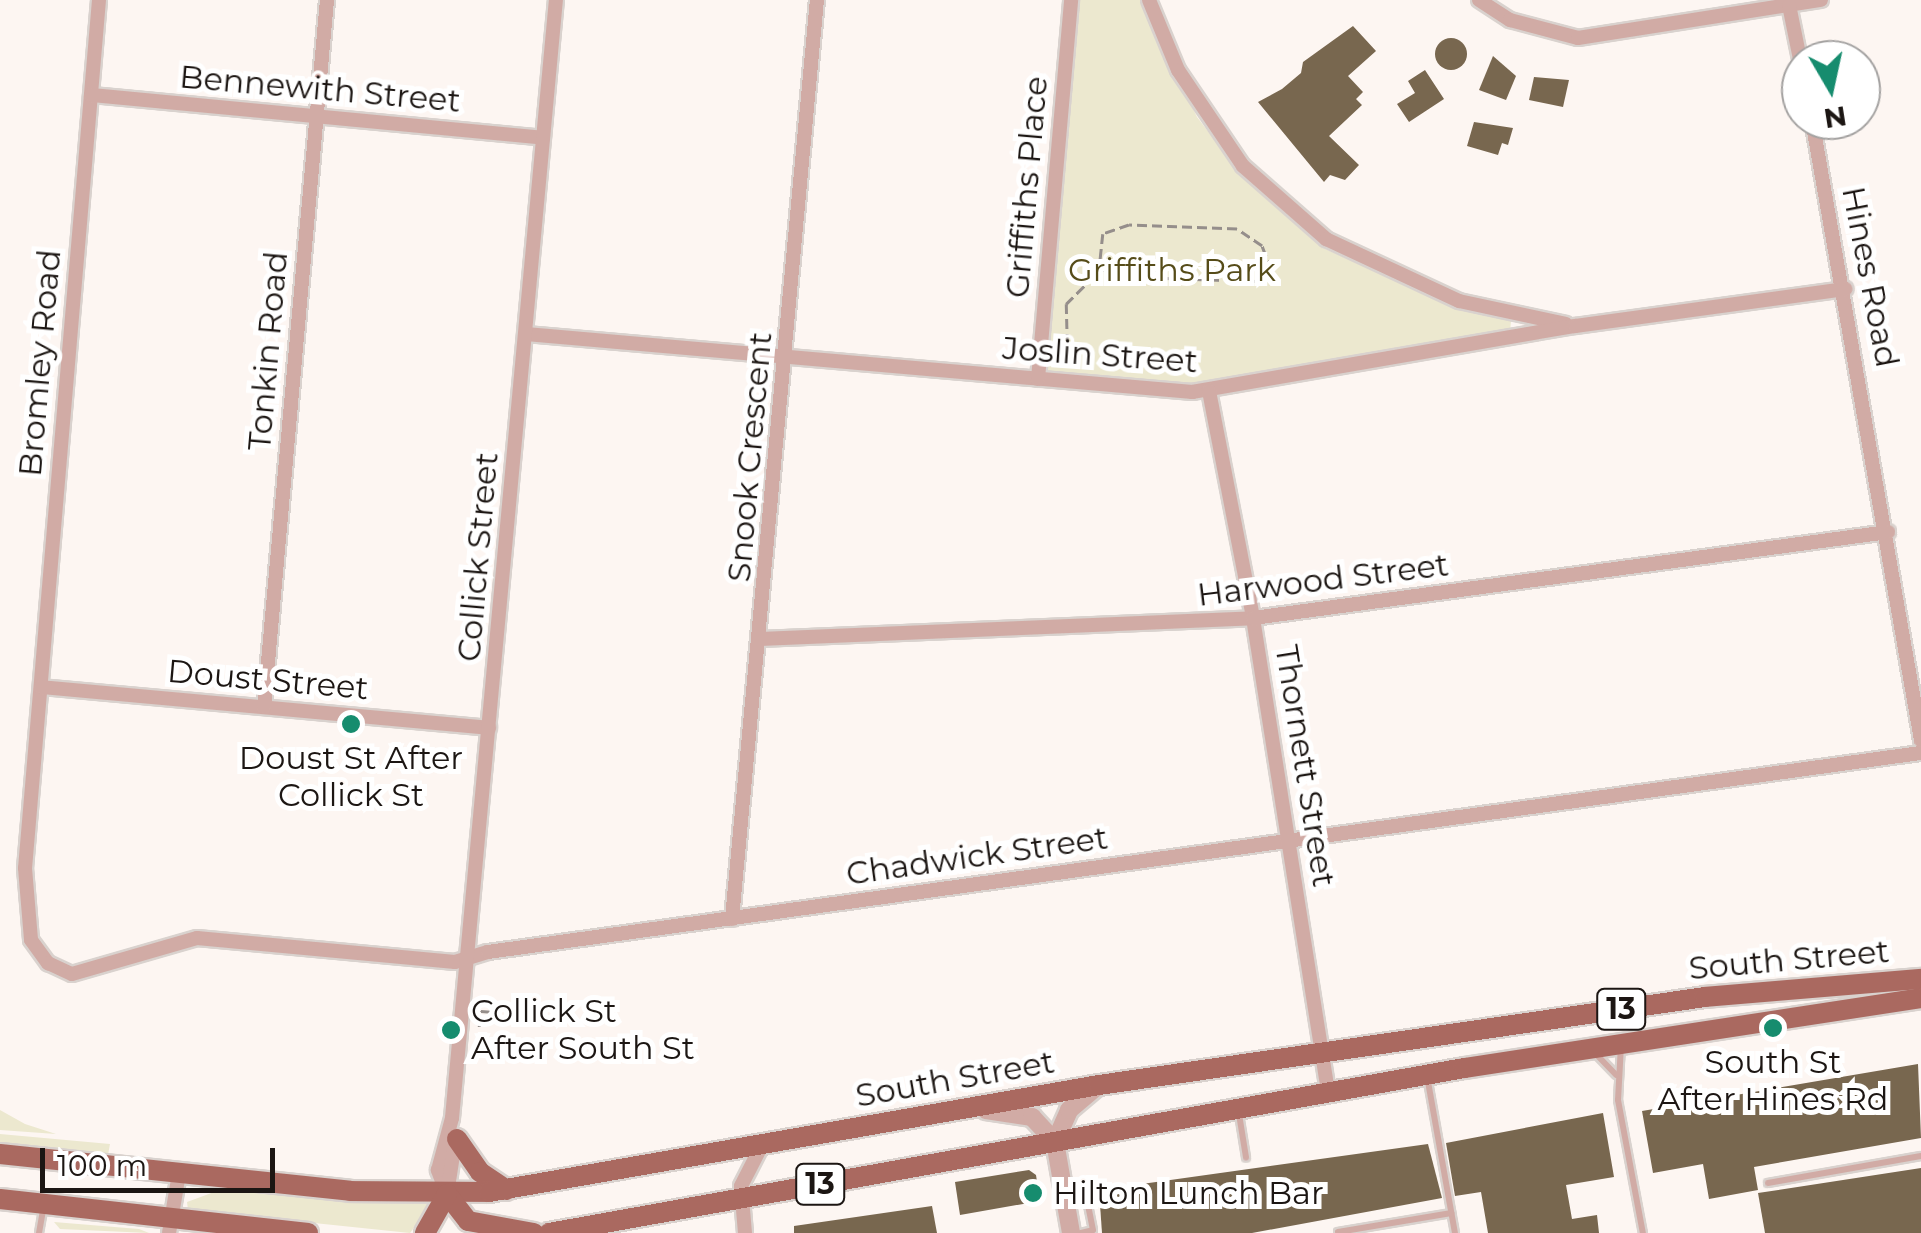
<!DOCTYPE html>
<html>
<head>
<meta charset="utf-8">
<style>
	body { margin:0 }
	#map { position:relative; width:1921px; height:1233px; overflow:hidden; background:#fdf6f2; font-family:Montserrat,sans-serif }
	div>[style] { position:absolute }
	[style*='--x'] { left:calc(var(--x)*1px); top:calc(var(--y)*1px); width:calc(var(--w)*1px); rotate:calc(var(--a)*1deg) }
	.green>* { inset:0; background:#ece8cf }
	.building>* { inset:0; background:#78674f }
	.round { border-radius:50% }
	.path>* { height:2.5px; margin-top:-1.25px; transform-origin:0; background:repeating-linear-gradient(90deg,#958e8b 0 10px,transparent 0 15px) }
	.roads { filter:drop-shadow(2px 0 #d9d2ce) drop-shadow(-2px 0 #d9d2ce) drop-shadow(0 2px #d9d2ce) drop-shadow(0 -2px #d9d2ce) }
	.service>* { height:6px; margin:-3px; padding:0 3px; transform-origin:3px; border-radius:3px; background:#d1aba5 }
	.minor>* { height:14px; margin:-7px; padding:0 7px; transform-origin:7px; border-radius:7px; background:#d1aba5 }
	.tertiary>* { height:18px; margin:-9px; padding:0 9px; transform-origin:9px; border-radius:9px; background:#d1aba5 }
	.primary>* { height:20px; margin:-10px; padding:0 10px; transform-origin:10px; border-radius:10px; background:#aa6960 }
	.dots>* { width:28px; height:28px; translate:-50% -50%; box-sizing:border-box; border:5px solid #fff; border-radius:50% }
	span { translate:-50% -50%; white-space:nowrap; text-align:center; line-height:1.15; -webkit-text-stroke:10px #fff; paint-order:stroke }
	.shield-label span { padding:2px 8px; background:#fff; border:2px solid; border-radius:8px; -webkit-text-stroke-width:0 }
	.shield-label { font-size:30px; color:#1c1613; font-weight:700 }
	.street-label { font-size:32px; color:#1c1613 }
	.park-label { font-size:32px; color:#564c19 }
	.poi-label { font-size:32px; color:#1c1613 }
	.left { translate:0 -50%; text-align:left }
	.north { position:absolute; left:1781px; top:40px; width:100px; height:100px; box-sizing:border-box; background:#fff; border:2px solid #a4a2a1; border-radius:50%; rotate:171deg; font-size:28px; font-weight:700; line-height:40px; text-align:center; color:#1c1613 }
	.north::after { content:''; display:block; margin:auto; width:35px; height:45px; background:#168c6e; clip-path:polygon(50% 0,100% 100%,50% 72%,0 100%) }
	.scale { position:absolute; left:40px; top:1148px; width:235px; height:45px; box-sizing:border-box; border:5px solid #1c1613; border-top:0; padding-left:12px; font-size:30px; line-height:35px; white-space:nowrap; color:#1c1613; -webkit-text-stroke:8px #fff; paint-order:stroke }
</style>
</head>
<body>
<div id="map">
	<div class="green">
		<i style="clip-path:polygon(1080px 0,1142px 0,1197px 117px,1240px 173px,1323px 248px,1460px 309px,1511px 321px,1510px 333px,1211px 385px,1045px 373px)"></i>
		<i style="clip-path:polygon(0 1110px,25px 1124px,56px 1134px,0 1130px)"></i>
		<i style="clip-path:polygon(0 1134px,110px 1144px,108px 1155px,0 1145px)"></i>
		<i style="clip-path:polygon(225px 1188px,341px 1199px,432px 1204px,410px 1233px,188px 1210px,187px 1202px)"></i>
		<i style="clip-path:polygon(54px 1222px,139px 1229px,149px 1233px,60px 1229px)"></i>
	</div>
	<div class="building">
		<i style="clip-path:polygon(1353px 26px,1376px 51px,1348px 76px,1363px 92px,1356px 99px,1362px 105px,1329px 136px,1359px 165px,1345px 180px,1330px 175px,1324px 182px,1258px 102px,1282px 89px,1301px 73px,1303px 62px)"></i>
		<i class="round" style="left:1435px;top:38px;width:32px;height:32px"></i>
		<i style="clip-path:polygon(1493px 56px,1516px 76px,1506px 100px,1479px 90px)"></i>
		<i style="clip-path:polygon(1425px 70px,1444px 99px,1409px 122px,1397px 104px,1415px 93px,1408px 81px)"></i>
		<i style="clip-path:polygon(1534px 77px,1569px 80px,1563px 107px,1529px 100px)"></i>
		<i style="clip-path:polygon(1474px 122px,1513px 128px,1508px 145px,1502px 143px,1498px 155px,1467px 146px)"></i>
		<i style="clip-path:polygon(1918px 1064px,1921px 1138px,1754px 1167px,1758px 1190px,1709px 1199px,1703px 1164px,1653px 1173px,1642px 1111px)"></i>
		<i style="clip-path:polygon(1603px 1113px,1614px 1177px,1566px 1185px,1572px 1219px,1597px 1215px,1599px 1233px,1488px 1233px,1481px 1192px,1455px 1196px,1446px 1143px)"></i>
		<i style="clip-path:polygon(1428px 1144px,1442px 1198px,1252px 1233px,1102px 1233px,1099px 1190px)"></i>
		<i style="clip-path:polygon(1921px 1168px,1921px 1233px,1765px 1233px,1758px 1193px)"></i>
		<i style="clip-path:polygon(1029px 1170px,1036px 1175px,1040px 1201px,960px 1215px,955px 1182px)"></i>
		<i style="clip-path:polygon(932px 1206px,937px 1233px,794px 1233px,794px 1226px)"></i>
	</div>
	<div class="path">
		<i style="--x:1056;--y:354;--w:15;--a:-42"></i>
		<i style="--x:1067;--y:344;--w:40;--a:-91.4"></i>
		<i style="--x:1066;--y:304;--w:47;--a:-45"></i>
		<i style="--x:1099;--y:271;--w:16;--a:-15"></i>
		<i style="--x:1114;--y:267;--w:51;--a:12.4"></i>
		<i style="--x:1164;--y:278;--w:91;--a:1.9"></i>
		<i style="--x:1255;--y:281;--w:19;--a:-35"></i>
		<i style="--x:1271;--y:270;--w:26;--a:-111"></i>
		<i style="--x:1262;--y:246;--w:30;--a:-146"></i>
		<i style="--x:1237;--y:229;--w:108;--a:-177.9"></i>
		<i style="--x:1129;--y:225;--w:28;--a:161"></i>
		<i style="--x:1103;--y:234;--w:37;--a:96"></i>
		<i style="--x:479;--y:1027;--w:16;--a:-83"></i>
		<i style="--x:481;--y:1011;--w:13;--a:4"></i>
	</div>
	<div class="roads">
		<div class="service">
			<i style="--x:1621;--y:1045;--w:55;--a:93.1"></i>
			<i style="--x:1618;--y:1100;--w:135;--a:79.4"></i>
			<i style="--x:1594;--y:1052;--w:32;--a:46"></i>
			<i style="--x:1427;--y:1076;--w:159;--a:79.9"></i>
			<i style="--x:1239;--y:1114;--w:44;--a:80.8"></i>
			<i style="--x:1768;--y:1183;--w:155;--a:-10"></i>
			<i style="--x:1338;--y:1232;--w:115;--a:-9.5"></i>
			<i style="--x:39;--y:1233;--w:23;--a:-80"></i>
			<i style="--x:1081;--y:1233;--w:12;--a:-14"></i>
			<i style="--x:1093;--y:1230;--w:41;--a:-101.3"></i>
		</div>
		<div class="minor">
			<i style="--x:99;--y:0;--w:871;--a:94.87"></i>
			<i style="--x:25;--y:868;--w:72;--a:85.2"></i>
			<i style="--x:31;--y:940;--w:29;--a:54"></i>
			<i style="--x:48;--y:963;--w:26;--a:25"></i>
			<i style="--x:72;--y:974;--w:130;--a:-16.1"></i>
			<i style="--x:197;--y:938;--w:259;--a:5.3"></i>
			<i style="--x:455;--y:962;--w:34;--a:-17"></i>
			<i style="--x:488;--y:952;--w:1447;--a:-7.91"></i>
			<i style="--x:1149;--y:0;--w:76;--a:67.5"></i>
			<i style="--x:1178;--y:70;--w:116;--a:55.9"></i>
			<i style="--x:1243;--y:166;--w:111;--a:41.3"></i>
			<i style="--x:1326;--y:239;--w:147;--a:25"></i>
			<i style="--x:1459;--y:301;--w:109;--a:12.1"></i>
			<i style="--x:1479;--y:0;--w:37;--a:33"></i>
			<i style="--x:1510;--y:20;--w:70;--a:14.8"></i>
			<i style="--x:1578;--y:38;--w:246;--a:-8.9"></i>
			<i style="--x:1789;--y:5;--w:60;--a:78.5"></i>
			<i style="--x:91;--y:95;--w:454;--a:5.4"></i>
			<i style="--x:1812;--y:120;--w:630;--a:80.03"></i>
			<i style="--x:526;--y:334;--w:669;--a:4.98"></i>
			<i style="--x:1192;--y:392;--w:389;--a:-9.8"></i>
			<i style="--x:1575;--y:326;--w:273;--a:-7.8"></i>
			<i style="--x:1038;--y:379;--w:380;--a:-85"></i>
			<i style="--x:1209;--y:391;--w:231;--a:79"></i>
			<i style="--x:1253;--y:618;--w:481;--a:81"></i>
			<i style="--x:761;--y:639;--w:492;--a:-2.4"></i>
			<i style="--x:1253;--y:618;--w:641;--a:-7.71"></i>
			<i style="--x:41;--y:687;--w:450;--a:5.2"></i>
			<i style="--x:264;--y:707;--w:710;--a:-84.91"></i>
			<i style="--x:732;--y:919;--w:923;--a:-84.72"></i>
			<i style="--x:447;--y:1194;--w:26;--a:-111"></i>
			<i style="--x:438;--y:1170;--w:54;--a:-74.9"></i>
			<i style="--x:452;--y:1118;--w:1123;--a:-84.69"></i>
			<i style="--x:447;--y:1194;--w:59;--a:-81.2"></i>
			<i style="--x:169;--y:1233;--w:61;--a:-80.5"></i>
			<i style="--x:745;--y:1233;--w:47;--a:-94.9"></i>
			<i style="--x:741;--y:1186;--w:48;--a:-62.9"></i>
		</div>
		<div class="tertiary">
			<i style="--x:986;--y:1110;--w:47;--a:8.7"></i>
			<i style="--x:1032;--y:1117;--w:34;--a:47"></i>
			<i style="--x:1055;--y:1142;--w:92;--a:80"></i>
			<i style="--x:1055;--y:1142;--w:35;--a:-66"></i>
			<i style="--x:1069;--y:1110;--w:39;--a:-40"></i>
		</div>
		<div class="primary">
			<i style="--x:457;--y:1139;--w:40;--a:55.1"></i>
			<i style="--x:480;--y:1172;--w:32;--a:34"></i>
			<i style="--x:0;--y:1154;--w:352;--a:6"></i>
			<i style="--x:350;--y:1191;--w:139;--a:0.4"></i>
			<i style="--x:489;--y:1192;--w:619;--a:-9.95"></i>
			<i style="--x:1099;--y:1085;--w:612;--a:-8.26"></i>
			<i style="--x:1705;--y:997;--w:217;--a:-4.8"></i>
			<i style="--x:447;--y:1194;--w:34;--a:52"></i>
			<i style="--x:468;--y:1221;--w:67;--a:10.3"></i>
			<i style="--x:0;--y:1199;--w:310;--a:6.3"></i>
			<i style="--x:425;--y:1233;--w:45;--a:-60.6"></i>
			<i style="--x:549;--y:1233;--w:930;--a:-10.22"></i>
			<i style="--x:1464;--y:1068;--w:462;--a:-8.7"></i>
		</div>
	</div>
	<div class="dots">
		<i style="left:351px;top:724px;background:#168c6e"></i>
		<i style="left:1773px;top:1028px;background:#168c6e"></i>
		<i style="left:451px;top:1030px;background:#168c6e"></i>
		<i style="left:1033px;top:1193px;background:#168c6e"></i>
	</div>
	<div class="shield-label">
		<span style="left:1621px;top:1009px">13</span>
		<span style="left:820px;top:1184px">13</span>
	</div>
	<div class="street-label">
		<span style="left:320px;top:89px;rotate:5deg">Bennewith Street</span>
		<span style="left:1027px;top:187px;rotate:-85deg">Griffiths Place</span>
		<span style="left:1870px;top:277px;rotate:79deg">Hines Road</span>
		<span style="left:268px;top:351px;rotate:-85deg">Tonkin Road</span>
		<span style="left:1100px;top:355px;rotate:4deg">Joslin Street</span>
		<span style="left:40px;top:363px;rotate:-85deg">Bromley Road</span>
		<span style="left:750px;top:457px;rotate:-85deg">Snook Crescent</span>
		<span style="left:478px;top:557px;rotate:-85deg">Collick Street</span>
		<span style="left:1323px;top:580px;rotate:-7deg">Harwood Street</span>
		<span style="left:268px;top:680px;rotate:5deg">Doust Street</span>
		<span style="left:1305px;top:766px;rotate:81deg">Thornett Street</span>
		<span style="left:977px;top:856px;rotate:-8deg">Chadwick Street</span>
		<span style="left:1789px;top:960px;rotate:-5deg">South Street</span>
		<span style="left:955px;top:1079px;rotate:-10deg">South Street</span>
	</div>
	<div class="park-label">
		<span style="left:1172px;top:270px">Griffiths Park</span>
	</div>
	<div class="poi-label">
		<span style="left:351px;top:777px">Doust St After<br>Collick St</span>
		<span class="left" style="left:471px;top:1030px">Collick St<br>After South St</span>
		<span style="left:1773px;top:1081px">South St<br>After Hines Rd</span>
		<span class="left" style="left:1053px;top:1193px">Hilton Lunch Bar</span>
	</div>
	<div class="north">N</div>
	<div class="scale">100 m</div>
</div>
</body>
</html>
